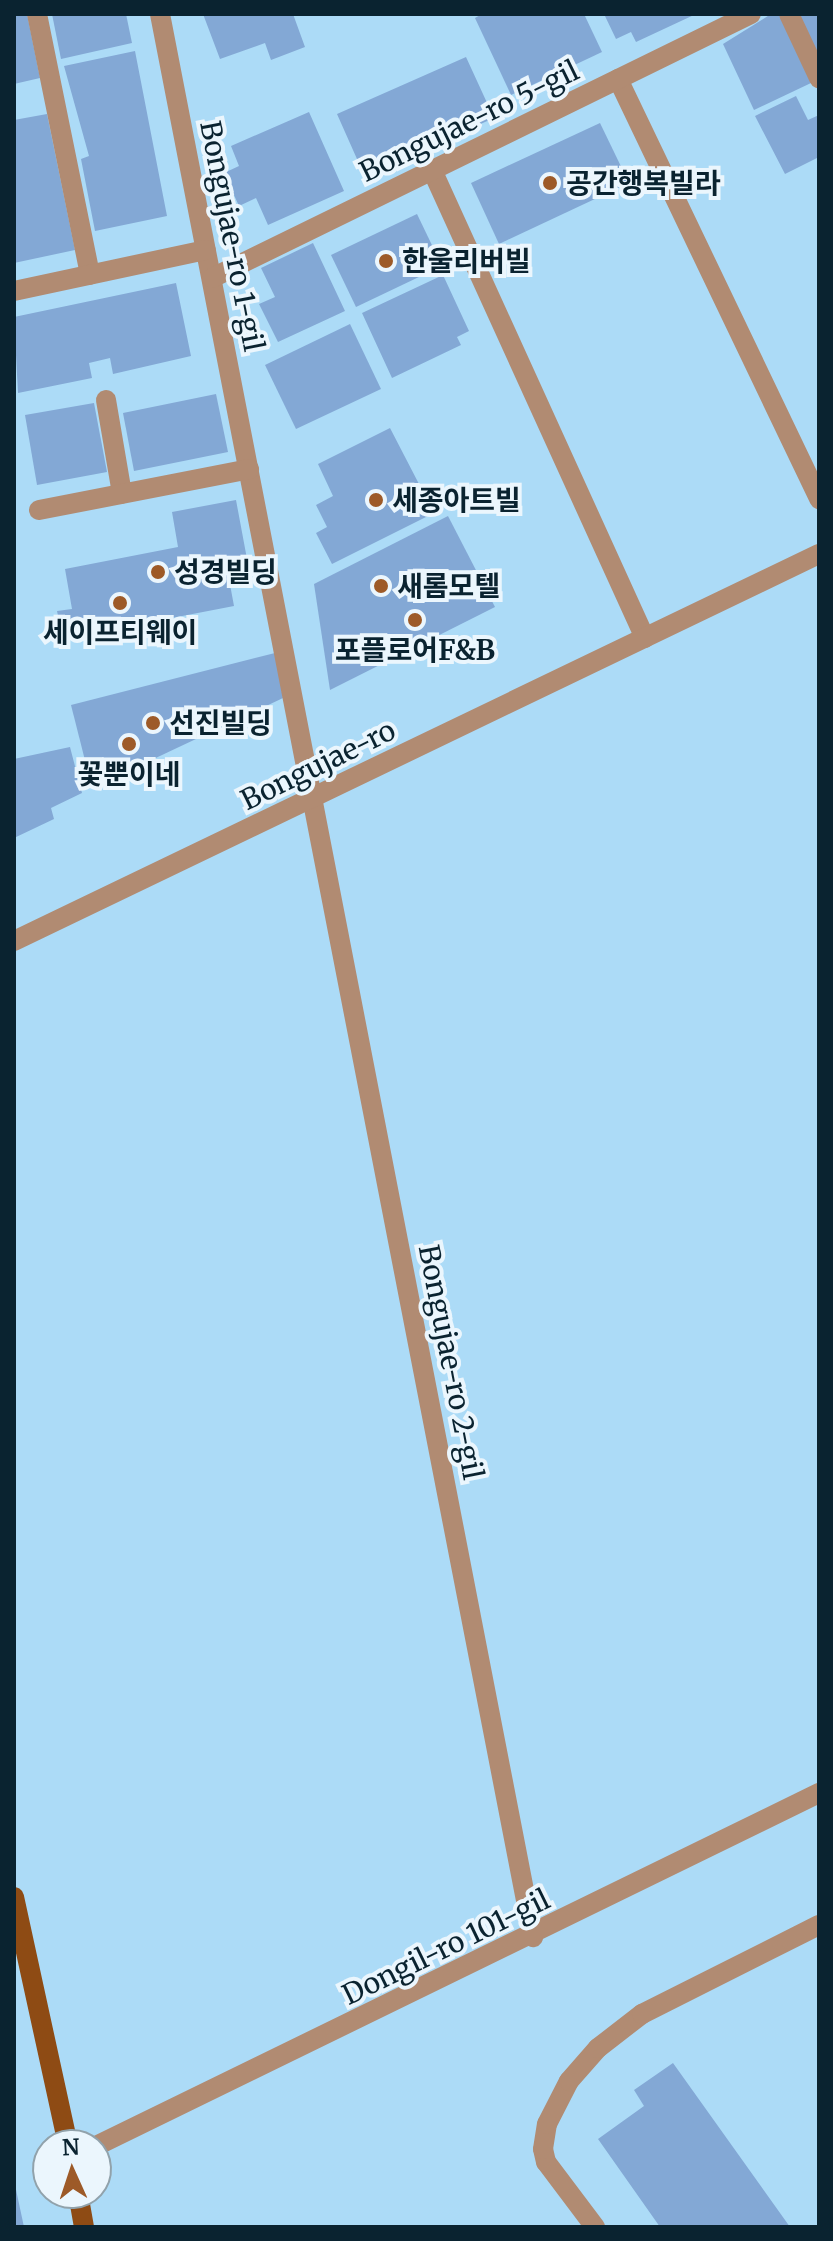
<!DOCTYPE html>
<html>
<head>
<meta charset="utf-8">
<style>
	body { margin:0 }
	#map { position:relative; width:833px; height:2241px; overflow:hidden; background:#acdbf7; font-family:Merriweather,"Noto Sans KR",serif }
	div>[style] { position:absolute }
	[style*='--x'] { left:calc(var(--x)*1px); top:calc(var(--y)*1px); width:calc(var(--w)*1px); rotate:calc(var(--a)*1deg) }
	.building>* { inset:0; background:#83a8d5 }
	.minor>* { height:20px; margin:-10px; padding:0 10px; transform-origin:10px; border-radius:10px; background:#b18b72 }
	.major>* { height:20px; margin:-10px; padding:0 10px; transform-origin:10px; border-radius:10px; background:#8e4b14 }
	.dots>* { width:22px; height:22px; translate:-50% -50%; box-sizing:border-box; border:4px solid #ebf6fd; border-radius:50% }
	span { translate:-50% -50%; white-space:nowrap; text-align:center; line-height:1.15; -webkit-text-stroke:8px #ebf6fd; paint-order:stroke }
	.street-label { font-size:28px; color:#0a2330 }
	.poi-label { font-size:28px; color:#0a2330; font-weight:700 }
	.left { translate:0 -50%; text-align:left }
	.frame { position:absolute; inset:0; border:16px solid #0a2330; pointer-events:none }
	.north { position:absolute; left:32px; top:2129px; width:80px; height:80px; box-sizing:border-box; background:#ebf6fd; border:2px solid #91a2ab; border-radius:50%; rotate:357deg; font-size:22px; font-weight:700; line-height:32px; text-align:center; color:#0a2330 }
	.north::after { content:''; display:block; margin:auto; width:28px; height:36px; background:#9d5a28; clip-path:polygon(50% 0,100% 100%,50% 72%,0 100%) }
</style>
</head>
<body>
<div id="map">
	<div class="building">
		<i style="clip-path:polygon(14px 14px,27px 14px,40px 78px,14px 84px)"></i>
		<i style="clip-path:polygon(52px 14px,126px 14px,132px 43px,61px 59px)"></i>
		<i style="clip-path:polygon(203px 14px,293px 14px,305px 47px,271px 60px,265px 43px,220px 59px)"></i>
		<i style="clip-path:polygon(482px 14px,584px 14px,602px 52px,511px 95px,475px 18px)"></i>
		<i style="clip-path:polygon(604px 14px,696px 14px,636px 42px,631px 32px,616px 39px)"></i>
		<i style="clip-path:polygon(771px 14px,779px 14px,811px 83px,754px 110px,723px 44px)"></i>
		<i style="clip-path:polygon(796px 14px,819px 14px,819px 60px)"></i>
		<i style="clip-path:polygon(135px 51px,167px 216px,95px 231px,81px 159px,89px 156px,64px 66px)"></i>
		<i style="clip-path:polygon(466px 57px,494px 118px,449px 138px,445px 130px,405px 148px,409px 157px,365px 177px,337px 114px)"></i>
		<i style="clip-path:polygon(796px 96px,808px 120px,819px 115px,819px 157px,785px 174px,755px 116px)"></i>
		<i style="clip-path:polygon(309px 112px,344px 191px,268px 225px,256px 198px,239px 206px,224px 173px,239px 166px,231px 146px)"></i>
		<i style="clip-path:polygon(47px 114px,75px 250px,14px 263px,14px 120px)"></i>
		<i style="clip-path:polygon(600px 123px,629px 183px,499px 244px,471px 183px)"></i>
		<i style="clip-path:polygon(417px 214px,442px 266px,356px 307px,331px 255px)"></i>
		<i style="clip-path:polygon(313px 243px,345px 311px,278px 342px,259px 304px,275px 297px,261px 268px)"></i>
		<i style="clip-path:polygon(443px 275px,469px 331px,457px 337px,461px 345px,392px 378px,362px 313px)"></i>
		<i style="clip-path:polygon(176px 283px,191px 356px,113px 374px,110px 358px,89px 363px,92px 378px,18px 393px,14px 317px)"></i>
		<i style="clip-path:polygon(350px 324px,381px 389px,296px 429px,265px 365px)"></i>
		<i style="clip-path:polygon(216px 394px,228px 452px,134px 471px,123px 413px)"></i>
		<i style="clip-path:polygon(94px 403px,107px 472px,37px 485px,25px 415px)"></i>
		<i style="clip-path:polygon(390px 428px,434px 513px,332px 564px,316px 533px,327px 527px,316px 505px,333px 496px,318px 464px)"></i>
		<i style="clip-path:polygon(236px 500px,250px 575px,229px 579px,234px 606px,63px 639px,57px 611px,72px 609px,65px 569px,178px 547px,172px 512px)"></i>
		<i style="clip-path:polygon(448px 516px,495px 607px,330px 690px,314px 584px)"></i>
		<i style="clip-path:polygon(275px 653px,283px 698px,92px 788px,71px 705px)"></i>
		<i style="clip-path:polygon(70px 747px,82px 793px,51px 808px,54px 819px,14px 838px,14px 759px)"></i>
		<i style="clip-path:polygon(673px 2063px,790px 2227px,660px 2227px,598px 2139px,644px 2106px,634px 2090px)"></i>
		<i style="clip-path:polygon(14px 2185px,15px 2185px,24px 2227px,14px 2227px)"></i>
	</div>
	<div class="minor">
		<i style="--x:37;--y:14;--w:266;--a:78.5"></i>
		<i style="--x:160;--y:14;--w:1959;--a:79.02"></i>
		<i style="--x:789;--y:14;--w:71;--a:64.9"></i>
		<i style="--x:618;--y:79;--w:466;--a:64.4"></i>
		<i style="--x:432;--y:170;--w:514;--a:65.53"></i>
		<i style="--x:212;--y:278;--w:600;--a:-26.1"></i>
		<i style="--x:14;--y:291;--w:196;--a:-12.1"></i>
		<i style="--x:106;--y:400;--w:95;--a:80.3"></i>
		<i style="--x:39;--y:510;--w:214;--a:-11"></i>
		<i style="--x:14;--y:941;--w:893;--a:-25.68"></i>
		<i style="--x:96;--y:2146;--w:805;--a:-26.02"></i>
		<i style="--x:595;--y:2227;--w:81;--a:-127"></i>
		<i style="--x:546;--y:2162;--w:13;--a:-103"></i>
		<i style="--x:543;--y:2149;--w:25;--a:-81"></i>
		<i style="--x:547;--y:2124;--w:48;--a:-62.9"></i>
		<i style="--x:569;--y:2081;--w:44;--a:-48.7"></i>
		<i style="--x:598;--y:2048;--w:56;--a:-37.7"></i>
		<i style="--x:642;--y:2014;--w:198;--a:-26.7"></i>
	</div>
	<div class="major">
		<i style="--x:14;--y:1897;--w:254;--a:77.7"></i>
		<i style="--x:78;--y:2193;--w:35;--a:80"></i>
	</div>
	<div class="dots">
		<i style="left:550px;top:183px;background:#9d5a28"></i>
		<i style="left:386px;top:261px;background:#9d5a28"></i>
		<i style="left:376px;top:500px;background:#9d5a28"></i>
		<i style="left:158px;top:572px;background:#9d5a28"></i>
		<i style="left:381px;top:586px;background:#9d5a28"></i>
		<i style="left:120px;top:603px;background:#9d5a28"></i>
		<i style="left:415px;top:620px;background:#9d5a28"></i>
		<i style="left:153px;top:723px;background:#9d5a28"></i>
		<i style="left:129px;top:744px;background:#9d5a28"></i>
	</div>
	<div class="street-label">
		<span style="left:469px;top:121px;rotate:-26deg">Bongujae-ro 5-gil</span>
		<span style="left:232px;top:236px;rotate:79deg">Bongujae-ro 1-gil</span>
		<span style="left:318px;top:765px;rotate:-26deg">Bongujae-ro</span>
		<span style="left:451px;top:1362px;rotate:79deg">Bongujae-ro 2-gil</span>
		<span style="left:446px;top:1947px;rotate:-26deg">Dongil-ro 101-gil</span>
	</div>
	<div class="poi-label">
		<span class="left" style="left:566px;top:183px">공간행복빌라</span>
		<span class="left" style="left:402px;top:261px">한울리버빌</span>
		<span class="left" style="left:392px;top:500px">세종아트빌</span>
		<span class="left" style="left:174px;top:572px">성경빌딩</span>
		<span class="left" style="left:397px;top:586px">새롬모텔</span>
		<span style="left:120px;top:632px">세이프티웨이</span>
		<span style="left:415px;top:650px">포플로어F&amp;B</span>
		<span class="left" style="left:169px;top:723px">선진빌딩</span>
		<span style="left:129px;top:774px">꽃뿐이네</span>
	</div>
	<div class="frame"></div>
	<div class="north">N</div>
</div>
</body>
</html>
